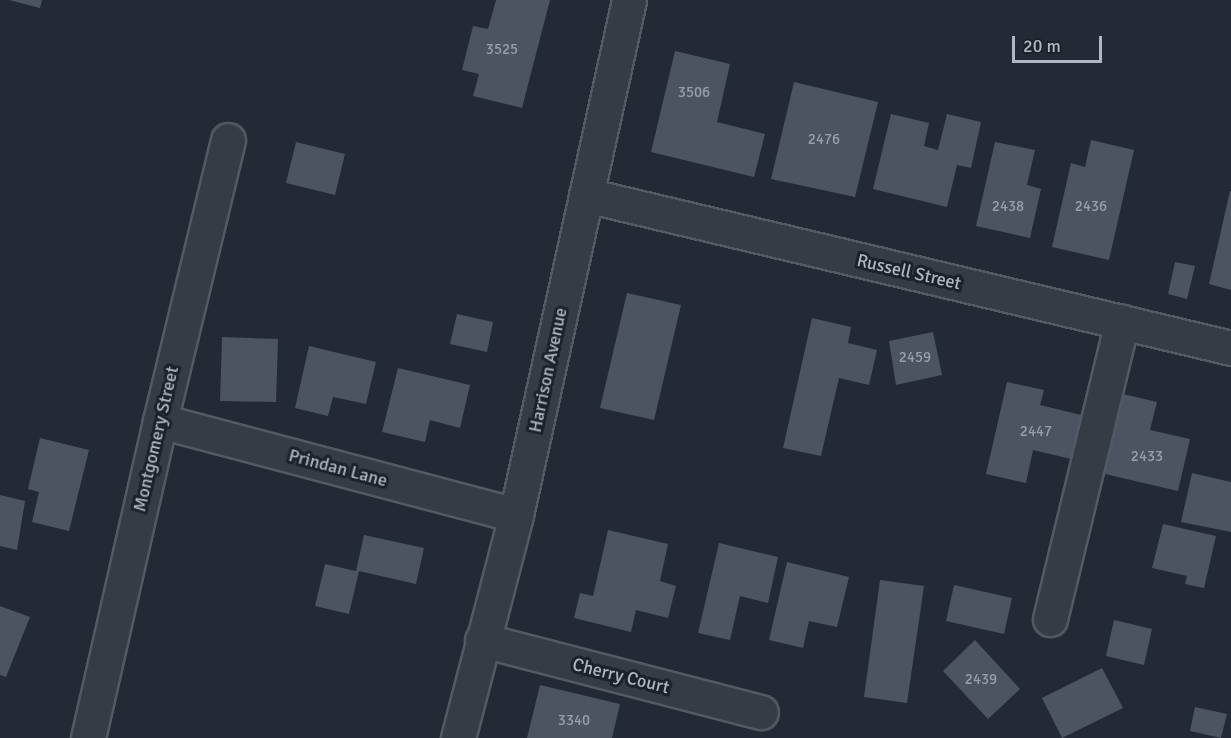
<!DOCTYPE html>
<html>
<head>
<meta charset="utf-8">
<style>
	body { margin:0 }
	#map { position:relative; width:1231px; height:738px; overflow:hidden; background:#232a35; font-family:Signika,sans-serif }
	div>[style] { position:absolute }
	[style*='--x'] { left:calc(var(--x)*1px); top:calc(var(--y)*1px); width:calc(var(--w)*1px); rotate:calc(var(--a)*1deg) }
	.building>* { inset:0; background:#4c5461 }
	.roads { filter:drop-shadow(2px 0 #545a64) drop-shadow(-2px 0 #545a64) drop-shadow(0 2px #545a64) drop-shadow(0 -2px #545a64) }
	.minor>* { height:33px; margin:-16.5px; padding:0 16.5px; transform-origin:16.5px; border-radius:16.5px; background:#363c46 }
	span { translate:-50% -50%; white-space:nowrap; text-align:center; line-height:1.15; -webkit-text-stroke:6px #1c212b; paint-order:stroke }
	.number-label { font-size:15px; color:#989eaa }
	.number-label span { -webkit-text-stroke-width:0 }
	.street-label { font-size:18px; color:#b1b7c2 }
	.scale { position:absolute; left:1012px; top:36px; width:90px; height:27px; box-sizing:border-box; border:3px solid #b1b7c2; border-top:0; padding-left:8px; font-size:18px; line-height:21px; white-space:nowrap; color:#b1b7c2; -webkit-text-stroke:4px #1c212b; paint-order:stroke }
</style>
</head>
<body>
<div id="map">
	<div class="building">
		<i style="clip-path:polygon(9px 0,42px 0,40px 8px)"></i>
		<i style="clip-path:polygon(496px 0,550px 0,522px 108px,473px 96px,479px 74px,462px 70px,473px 26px,488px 29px)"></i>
		<i style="clip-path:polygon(675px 51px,730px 64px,717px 122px,765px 134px,754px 177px,651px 152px)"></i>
		<i style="clip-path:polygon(794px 82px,878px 102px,855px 197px,771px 179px)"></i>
		<i style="clip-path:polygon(891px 114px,929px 123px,924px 146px,938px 150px,947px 114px,981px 122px,971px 168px,957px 165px,947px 207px,873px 189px)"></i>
		<i style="clip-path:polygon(1091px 140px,1134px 150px,1109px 260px,1052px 247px,1071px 163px,1085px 167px)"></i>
		<i style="clip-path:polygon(296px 142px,345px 154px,335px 195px,286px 183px)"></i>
		<i style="clip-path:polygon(995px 142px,1035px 150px,1027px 185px,1041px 189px,1030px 238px,976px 226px)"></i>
		<i style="clip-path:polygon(1230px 191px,1231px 191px,1231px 290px,1209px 284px)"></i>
		<i style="clip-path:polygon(1175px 262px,1195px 266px,1187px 299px,1168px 294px)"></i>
		<i style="clip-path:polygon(627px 293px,681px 305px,654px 420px,600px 408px)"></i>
		<i style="clip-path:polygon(457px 314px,493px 322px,487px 352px,450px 344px)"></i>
		<i style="clip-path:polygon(812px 318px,851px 327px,848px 343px,877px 350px,869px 385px,839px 378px,821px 456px,783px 448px)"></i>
		<i style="clip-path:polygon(933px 332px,942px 375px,896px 385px,889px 341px)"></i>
		<i style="clip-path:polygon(222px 337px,278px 339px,276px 402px,220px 401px)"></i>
		<i style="clip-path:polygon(309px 346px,376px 362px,366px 404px,333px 397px,328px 416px,295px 408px)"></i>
		<i style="clip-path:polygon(398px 368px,470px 385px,460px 428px,430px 420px,425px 442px,382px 432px)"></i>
		<i style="clip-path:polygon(1007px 382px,1044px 390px,1040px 405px,1081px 415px,1071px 459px,1033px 450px,1026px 483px,986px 474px)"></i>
		<i style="clip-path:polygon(1123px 394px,1157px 402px,1150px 430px,1190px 439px,1178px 491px,1105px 474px)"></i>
		<i style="clip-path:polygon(40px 438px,89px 450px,69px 531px,32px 522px,39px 492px,28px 489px)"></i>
		<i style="clip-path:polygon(1192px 473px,1231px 482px,1231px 532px,1181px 522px)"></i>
		<i style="clip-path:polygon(0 495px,25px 501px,17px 550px,0 546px)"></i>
		<i style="clip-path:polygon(1163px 524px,1216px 536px,1204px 588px,1185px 584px,1187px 576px,1152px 568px)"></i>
		<i style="clip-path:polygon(608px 530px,668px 544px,660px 581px,676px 586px,668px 618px,636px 610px,631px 632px,574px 618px,580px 593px,593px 596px)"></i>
		<i style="clip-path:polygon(364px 535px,424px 548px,416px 584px,359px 571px,349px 614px,315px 606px,325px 564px,356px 571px)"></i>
		<i style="clip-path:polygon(719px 543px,778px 557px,768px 603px,740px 596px,730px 640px,698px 633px)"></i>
		<i style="clip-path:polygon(787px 562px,849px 577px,837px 627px,809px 621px,803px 648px,769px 640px)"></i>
		<i style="clip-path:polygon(880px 580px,924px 586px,907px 703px,864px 697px)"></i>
		<i style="clip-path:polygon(954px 585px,1012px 598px,1004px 634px,946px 621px)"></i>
		<i style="clip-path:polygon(0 606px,30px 617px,6px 677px,0 675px)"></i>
		<i style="clip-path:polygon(1114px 620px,1152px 629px,1144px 665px,1106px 656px)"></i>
		<i style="clip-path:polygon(975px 640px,1020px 689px,988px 719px,943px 671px)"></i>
		<i style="clip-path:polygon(1102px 668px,1123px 708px,1062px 738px,1042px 698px)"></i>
		<i style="clip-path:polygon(540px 685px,620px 704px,612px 738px,527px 738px)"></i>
		<i style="clip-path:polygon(1195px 707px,1227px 714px,1221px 738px,1190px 731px)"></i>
	</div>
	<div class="roads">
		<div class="minor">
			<i style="--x:586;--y:195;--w:663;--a:13.34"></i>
			<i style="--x:160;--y:421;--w:368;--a:14.8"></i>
			<i style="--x:1050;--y:619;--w:306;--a:-76.4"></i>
			<i style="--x:482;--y:640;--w:288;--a:14.5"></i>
			<i style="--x:88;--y:738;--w:325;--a:-77.2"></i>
			<i style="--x:160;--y:421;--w:289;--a:-76.4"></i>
			<i style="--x:458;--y:738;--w:230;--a:-75.4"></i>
			<i style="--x:516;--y:515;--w:527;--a:-77.62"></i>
		</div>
	</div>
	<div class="number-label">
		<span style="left:502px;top:50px">3525</span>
		<span style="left:694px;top:93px">3506</span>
		<span style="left:824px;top:140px">2476</span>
		<span style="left:1008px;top:207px">2438</span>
		<span style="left:1091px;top:207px">2436</span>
		<span style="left:915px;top:358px">2459</span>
		<span style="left:1036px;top:432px">2447</span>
		<span style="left:1147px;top:457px">2433</span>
		<span style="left:981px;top:680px">2439</span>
		<span style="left:574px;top:721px">3340</span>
	</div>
	<div class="street-label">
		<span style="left:909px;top:272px;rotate:13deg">Russell Street</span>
		<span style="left:548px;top:370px;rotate:-78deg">Harrison Avenue</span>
		<span style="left:156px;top:439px;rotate:-77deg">Montgomery Street</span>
		<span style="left:338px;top:468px;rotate:15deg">Prindan Lane</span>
		<span style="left:621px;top:676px;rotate:14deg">Cherry Court</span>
	</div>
	<div class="scale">20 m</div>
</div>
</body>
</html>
